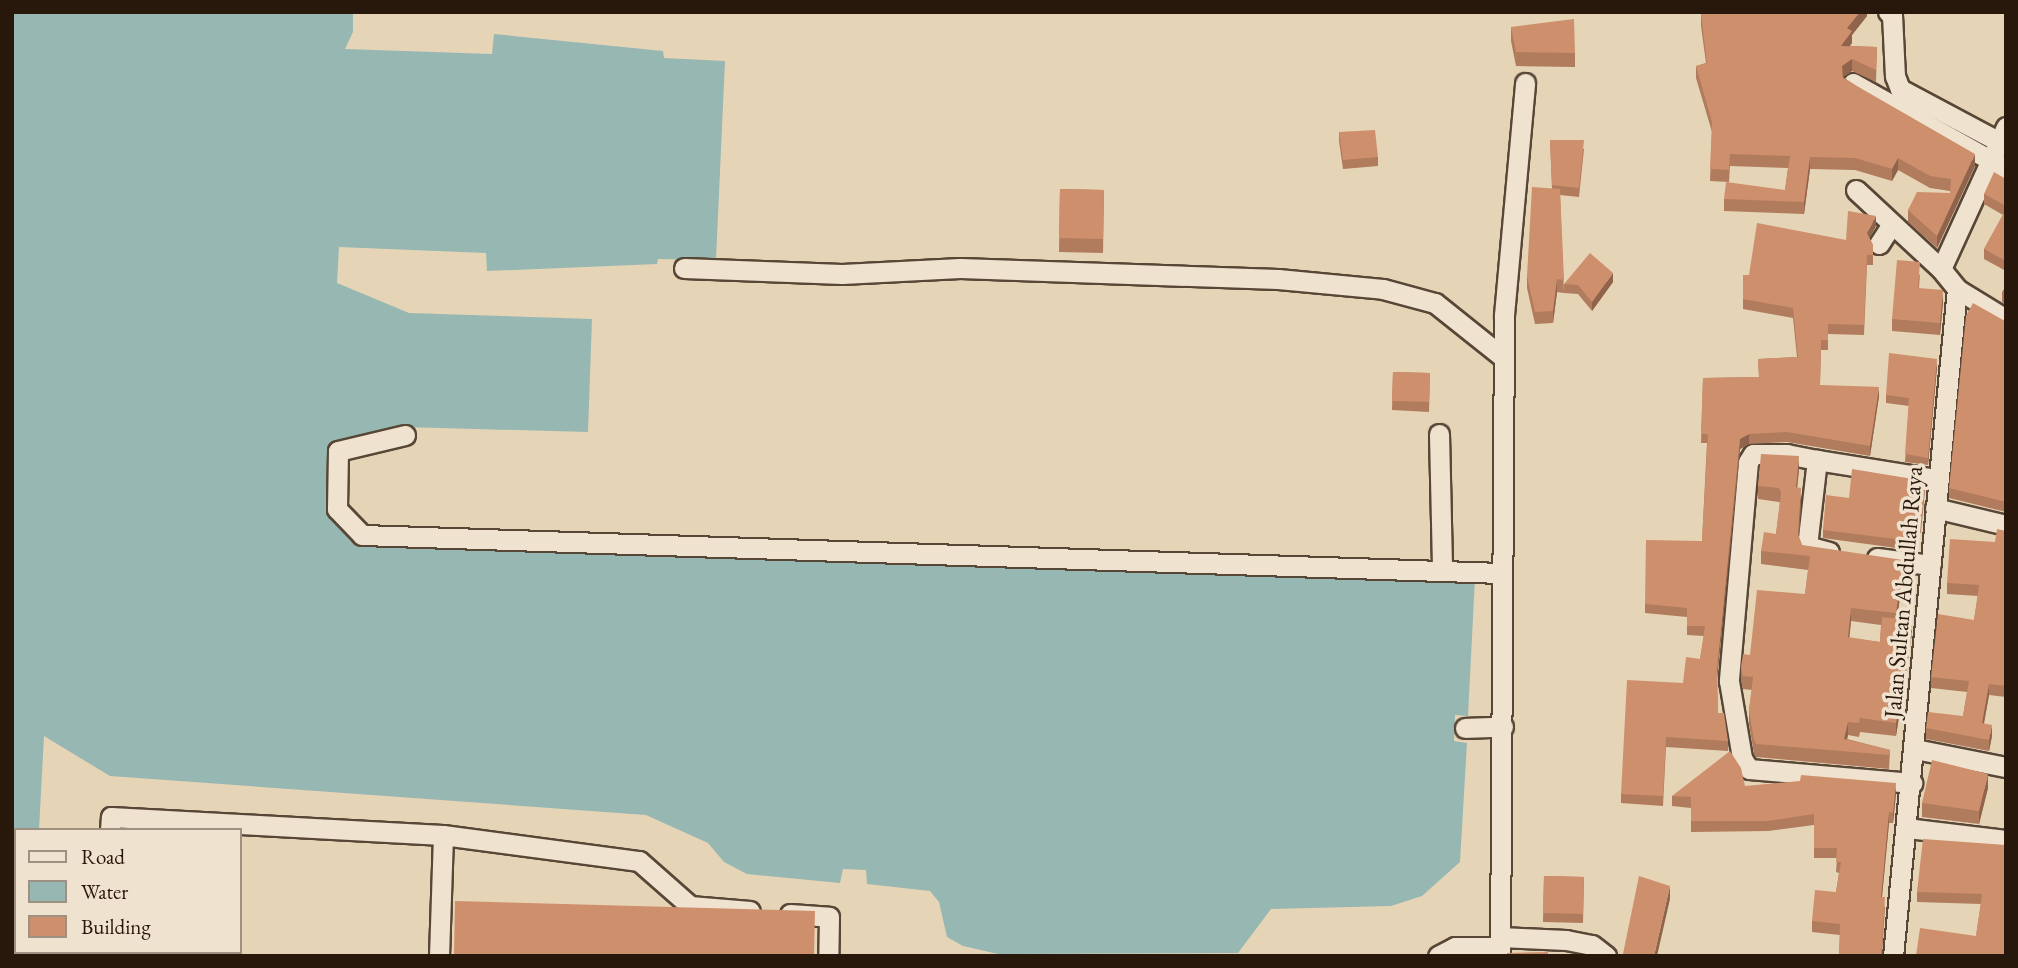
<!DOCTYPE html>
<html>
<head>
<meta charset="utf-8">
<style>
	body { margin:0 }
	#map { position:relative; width:2018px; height:968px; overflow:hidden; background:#e6d4b6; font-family:"EB Garamond",serif }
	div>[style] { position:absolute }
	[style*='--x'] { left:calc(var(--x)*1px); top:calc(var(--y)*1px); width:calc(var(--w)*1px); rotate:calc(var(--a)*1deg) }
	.water>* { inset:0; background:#97b7b2 }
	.roads { filter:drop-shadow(2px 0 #584636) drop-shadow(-2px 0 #584636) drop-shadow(0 2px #584636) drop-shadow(0 -2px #584636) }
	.minor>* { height:19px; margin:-9.5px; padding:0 9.5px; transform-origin:9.5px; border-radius:9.5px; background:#efe3d0 }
	.wall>* { inset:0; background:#b17b5d }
	.shaded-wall>* { inset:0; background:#90644c }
	.building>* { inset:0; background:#ce8f6c }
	span { translate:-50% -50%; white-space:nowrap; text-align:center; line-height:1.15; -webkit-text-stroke:7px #efe3d0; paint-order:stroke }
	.street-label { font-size:24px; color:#28170b }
	.frame { position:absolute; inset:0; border:14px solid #28170b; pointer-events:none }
	.legend { position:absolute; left:14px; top:828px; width:228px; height:126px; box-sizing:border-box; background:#efe3d0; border:2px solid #9f9181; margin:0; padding:9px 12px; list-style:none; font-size:21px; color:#28170b }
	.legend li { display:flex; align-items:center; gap:14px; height:35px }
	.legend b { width:35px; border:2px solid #9f9181 }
</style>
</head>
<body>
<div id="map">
	<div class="water">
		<i style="clip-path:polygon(12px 12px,353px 12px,353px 32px,345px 49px,492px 54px,494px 34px,663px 51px,664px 58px,725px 61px,716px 260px,658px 259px,657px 264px,487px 271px,486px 253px,339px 247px,337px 283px,409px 313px,592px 319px,588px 432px,404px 427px,333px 447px,329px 513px,360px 542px,1475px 578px,1468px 716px,1455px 715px,1454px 741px,1467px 743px,1460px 862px,1422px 896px,1391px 906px,1271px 909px,1238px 953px,998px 954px,963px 946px,947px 937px,939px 902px,930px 891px,867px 884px,866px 870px,843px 869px,840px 883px,747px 874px,724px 862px,708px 843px,646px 815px,110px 776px,44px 736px,39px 830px,16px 830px,16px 952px,35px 956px,12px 956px)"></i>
	</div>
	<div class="roads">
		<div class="minor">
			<i style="--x:1888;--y:12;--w:5;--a:37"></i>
			<i style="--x:1892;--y:15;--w:61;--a:87.2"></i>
			<i style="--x:1895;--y:76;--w:14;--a:69"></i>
			<i style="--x:1900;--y:89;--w:111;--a:28"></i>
			<i style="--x:1853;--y:83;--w:176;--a:29.3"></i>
			<i style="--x:2006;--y:127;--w:156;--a:114.6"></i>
			<i style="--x:1941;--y:269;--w:26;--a:51"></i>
			<i style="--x:1957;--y:289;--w:57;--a:31.5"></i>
			<i style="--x:1856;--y:190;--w:116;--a:42.9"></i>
			<i style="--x:1879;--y:244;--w:24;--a:-57"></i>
			<i style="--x:684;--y:268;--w:158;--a:2.2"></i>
			<i style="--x:842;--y:274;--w:118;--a:-2.9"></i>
			<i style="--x:960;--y:268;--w:318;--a:2"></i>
			<i style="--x:1278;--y:279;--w:105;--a:5.4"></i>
			<i style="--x:1383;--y:289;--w:54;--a:15.1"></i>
			<i style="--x:1435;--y:303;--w:88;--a:38.6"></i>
			<i style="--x:1439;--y:434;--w:136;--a:88.7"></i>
			<i style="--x:405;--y:435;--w:69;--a:166.6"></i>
			<i style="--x:338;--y:451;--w:58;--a:91"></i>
			<i style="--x:337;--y:509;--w:36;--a:46"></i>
			<i style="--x:362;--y:535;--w:1138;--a:1.91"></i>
			<i style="--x:1817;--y:460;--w:121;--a:9.1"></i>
			<i style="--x:1935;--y:508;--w:73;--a:13.5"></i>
			<i style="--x:1829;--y:552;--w:23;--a:-165"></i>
			<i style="--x:1807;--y:546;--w:87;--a:-83.4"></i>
			<i style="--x:1817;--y:460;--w:31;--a:-169"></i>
			<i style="--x:1787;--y:454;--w:34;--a:180"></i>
			<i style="--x:1753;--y:454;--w:9;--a:122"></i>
			<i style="--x:1748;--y:462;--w:220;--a:95"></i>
			<i style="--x:1729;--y:681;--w:78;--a:80.4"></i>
			<i style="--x:1742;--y:758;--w:13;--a:58"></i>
			<i style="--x:1749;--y:769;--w:164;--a:4.9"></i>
			<i style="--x:1877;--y:558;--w:54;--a:7.4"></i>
			<i style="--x:1465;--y:728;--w:38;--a:-2"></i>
			<i style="--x:1915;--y:749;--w:93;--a:11.2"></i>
			<i style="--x:1907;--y:828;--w:100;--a:6.9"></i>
			<i style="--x:110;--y:830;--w:13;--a:-86"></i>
			<i style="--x:111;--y:817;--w:332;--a:3.1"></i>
			<i style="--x:443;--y:835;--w:198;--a:7.6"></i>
			<i style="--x:639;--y:861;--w:68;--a:41.4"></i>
			<i style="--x:690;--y:906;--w:60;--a:4.8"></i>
			<i style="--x:790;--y:914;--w:39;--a:4"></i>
			<i style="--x:829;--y:917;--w:39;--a:91"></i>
			<i style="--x:1500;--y:937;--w:66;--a:2.6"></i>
			<i style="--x:1566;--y:940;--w:26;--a:11"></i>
			<i style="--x:1592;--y:945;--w:18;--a:38"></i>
			<i style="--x:105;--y:956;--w:4;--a:-90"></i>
			<i style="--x:157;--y:956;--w:4;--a:-90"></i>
			<i style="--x:439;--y:956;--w:121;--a:-88.1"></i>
			<i style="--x:1438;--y:956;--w:19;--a:-28"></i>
			<i style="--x:1455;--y:947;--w:45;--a:0"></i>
			<i style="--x:1500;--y:956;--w:641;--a:-89.64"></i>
			<i style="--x:1504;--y:315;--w:233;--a:-84.8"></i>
			<i style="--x:1893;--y:956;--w:670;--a:-84.52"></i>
		</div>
	</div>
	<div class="wall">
		<i style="clip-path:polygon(1867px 12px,1867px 16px,1852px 35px,1852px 43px,1850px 46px,1877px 47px,1876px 82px,1852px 71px,1843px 77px,1975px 166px,1937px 248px,1908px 222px,1908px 210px,1950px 193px,1950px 191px,1930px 188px,1898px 170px,1892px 181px,1855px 170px,1810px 169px,1804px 214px,1724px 211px,1724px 199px,1785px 190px,1788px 168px,1730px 166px,1729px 182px,1710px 181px,1712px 132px,1696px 78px,1696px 66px,1706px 63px,1701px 26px,1701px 14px,1712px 13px)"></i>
		<i style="clip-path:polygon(1511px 27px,1575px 53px,1575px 67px,1516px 66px,1511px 41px)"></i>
		<i style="clip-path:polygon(1339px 132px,1378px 157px,1378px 166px,1343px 169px,1339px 141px)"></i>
		<i style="clip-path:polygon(1550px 140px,1584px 149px,1579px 197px,1560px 195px,1564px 293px,1557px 292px,1553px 323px,1535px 324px,1527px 288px,1527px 276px,1552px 189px)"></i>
		<i style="clip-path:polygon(2006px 179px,2006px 271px,1984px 259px,1984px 249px,2003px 215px,1984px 204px,1984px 194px)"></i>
		<i style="clip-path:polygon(1060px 189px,1104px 190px,1103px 253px,1059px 252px)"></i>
		<i style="clip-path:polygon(1876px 226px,1869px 238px,1873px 245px,1873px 265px,1867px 265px,1864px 335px,1828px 334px,1828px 350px,1821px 350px,1820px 385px,1879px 396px,1870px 456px,1787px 442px,1749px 444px,1740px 449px,1717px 678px,1718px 713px,1728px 741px,1728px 751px,1666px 747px,1663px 806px,1621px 803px,1621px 794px,1683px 683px,1700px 659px,1704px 636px,1687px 635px,1687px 617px,1645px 613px,1645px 604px,1702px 541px,1707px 443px,1701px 443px,1703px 378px,1759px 377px,1758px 359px,1797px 357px,1793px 318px,1743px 309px,1743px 275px,1749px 275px,1846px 240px)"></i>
		<i style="clip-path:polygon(1920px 274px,1919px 288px,1943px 302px,1940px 335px,1892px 331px,1892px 319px)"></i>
		<i style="clip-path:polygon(1613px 282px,1592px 311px,1578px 294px,1564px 293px,1564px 284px)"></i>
		<i style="clip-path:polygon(2006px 286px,2006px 305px,2002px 302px,2002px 292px)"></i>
		<i style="clip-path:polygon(2006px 320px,2006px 512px,1949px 498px,1949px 488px)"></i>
		<i style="clip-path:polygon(1937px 367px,1928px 465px,1905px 462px,1909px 406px,1886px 403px,1886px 395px)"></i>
		<i style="clip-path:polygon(1393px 372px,1430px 373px,1429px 412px,1392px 410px)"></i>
		<i style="clip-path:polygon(evenodd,1799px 469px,1797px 487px,1801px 501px,1799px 537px,1802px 545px,1903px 574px,1897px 619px,1912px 633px,1896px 736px,1860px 732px,1859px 737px,1848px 735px,1847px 739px,1890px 750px,1889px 769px,1756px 757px,1754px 754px,1749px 724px,1749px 710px,1752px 690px,1743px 689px,1741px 681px,1741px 667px,1750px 655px,1805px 594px,1808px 570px,1761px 564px,1761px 551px,1776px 534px,1780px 503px,1779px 502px,1758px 499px,1758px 486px,1799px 469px,1851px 621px,1881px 625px,1880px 642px,1849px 638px,1851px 621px)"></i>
		<i style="clip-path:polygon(1925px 490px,1921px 533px,1914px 532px,1911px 550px,1823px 538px,1823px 530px,1849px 498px)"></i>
		<i style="clip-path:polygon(2006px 531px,2006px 697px,1989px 695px,1984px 723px,1992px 736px,1989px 751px,1926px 739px,1926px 728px,1963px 716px,1967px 692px,1931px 688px,1931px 677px,1974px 620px,1978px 596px,1947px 594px,1947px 583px,1995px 542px)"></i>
		<i style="clip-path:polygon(1745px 786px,1896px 794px,1893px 823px,1889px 823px,1882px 897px,1885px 908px,1882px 956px,1839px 956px,1840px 935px,1812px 932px,1812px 921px,1836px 892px,1839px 873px,1836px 872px,1837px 858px,1814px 858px,1814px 825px,1768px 831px,1691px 832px,1691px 808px,1672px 806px,1672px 796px)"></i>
		<i style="clip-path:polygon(1988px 788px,1979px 824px,1922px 817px,1922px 803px)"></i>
		<i style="clip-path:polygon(2006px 845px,1976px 936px,1981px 904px,1917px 902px,1917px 892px)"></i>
		<i style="clip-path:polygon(1544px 876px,1584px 877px,1583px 923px,1543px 922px)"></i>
	</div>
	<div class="shaded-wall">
		<i style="clip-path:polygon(1860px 12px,1867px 12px,1867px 16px,1852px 35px,1852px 43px,1841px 58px,1841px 46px,1847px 28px)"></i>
		<i style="clip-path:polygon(1852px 59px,1852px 71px,1842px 78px,1842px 66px)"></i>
		<i style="clip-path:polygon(1975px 154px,1975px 166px,1937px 248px,1937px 236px)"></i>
		<i style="clip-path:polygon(1810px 157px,1810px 169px,1804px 214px,1804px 202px)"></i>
		<i style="clip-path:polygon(1898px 158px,1898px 170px,1892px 181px,1892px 169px)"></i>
		<i style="clip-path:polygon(1876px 216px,1876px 226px,1867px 243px,1867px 233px)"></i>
		<i style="clip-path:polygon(1613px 273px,1613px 282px,1592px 311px,1592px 302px)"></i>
		<i style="clip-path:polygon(1557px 279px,1557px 292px,1553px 323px,1553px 311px)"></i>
		<i style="clip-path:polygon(1943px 290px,1943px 302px,1940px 335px,1940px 323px)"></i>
		<i style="clip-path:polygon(1937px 359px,1937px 367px,1928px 465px,1928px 458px)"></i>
		<i style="clip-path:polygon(1879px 387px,1879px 396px,1870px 456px,1870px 446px)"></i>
		<i style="clip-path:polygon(1749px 434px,1749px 444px,1740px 449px,1717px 680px,1717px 670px,1740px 439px)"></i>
		<i style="clip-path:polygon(1799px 456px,1799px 469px,1796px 500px,1796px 487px)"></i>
		<i style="clip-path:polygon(1801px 488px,1801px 501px,1798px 548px,1798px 535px)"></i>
		<i style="clip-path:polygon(1914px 524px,1914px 532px,1911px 550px,1911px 541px)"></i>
		<i style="clip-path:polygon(1903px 560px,1903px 574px,1896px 627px,1896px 613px)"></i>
		<i style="clip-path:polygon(1851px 608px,1851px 621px,1848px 651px,1848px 637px)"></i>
		<i style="clip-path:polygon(1912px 620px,1912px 633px,1896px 736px,1896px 723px)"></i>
		<i style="clip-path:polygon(1989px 684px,1989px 695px,1982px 734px,1982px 723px)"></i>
		<i style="clip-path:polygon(1848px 722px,1848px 735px,1844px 752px,1844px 739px)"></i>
		<i style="clip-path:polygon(1992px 725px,1992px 736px,1989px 751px,1989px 740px)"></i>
		<i style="clip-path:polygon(1988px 774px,1988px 788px,1979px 824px,1979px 811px)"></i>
		<i style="clip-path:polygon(1896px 783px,1896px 794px,1893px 823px,1893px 813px)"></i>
		<i style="clip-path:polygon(1889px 812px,1889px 823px,1881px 907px,1881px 897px)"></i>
		<i style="clip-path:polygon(1670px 886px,1670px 899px,1657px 956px,1654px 956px)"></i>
	</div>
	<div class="building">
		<i style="clip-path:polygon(1712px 12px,1860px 12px,1847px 28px,1852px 31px,1841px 46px,1877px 47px,1876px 70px,1852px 59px,1842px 66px,1843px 78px,1975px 154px,1937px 236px,1908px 210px,1917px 192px,1950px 193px,1951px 179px,1930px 176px,1898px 158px,1892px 169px,1855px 158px,1810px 157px,1804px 202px,1724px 199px,1726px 182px,1785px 190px,1790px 156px,1730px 154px,1729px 170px,1710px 169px,1712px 122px,1696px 66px,1707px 63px,1701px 14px)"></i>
		<i style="clip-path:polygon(1574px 19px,1575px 53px,1516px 52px,1511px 27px)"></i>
		<i style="clip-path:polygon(1375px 130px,1378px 157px,1343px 160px,1339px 132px)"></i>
		<i style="clip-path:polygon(1550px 140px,1584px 140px,1579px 188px,1552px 185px)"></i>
		<i style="clip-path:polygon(1994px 172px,2006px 179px,2006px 206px,1984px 194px)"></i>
		<i style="clip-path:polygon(1532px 187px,1560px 189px,1564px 280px,1557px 279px,1553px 311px,1535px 312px,1527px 276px)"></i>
		<i style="clip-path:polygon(1060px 189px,1104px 190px,1103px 239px,1059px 238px)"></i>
		<i style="clip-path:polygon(2006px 209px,2006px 261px,1984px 249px)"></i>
		<i style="clip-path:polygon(1848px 211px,1876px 216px,1867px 233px,1873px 245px,1873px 255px,1867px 255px,1864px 325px,1828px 324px,1828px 340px,1821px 340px,1820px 385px,1879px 387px,1870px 446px,1787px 432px,1749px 434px,1740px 439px,1717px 670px,1718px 713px,1724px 713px,1728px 741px,1666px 737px,1663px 796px,1621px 794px,1627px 680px,1683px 683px,1686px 657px,1700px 659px,1705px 626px,1687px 626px,1687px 608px,1645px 604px,1646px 540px,1702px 541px,1708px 434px,1701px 434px,1703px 378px,1759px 377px,1758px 359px,1798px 357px,1793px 308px,1743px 299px,1743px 275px,1749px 275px,1757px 223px,1846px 240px)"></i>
		<i style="clip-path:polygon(1590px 253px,1613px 273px,1592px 302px,1578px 285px,1564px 284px)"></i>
		<i style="clip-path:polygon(1897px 260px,1920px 262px,1918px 288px,1943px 290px,1940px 323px,1892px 319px)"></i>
		<i style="clip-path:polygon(1973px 303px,2005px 321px,2006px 320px,2006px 502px,1949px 488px,1966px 316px)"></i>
		<i style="clip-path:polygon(1889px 353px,1937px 359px,1928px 458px,1905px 454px,1909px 398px,1886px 395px)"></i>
		<i style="clip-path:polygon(1393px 372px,1430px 373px,1429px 402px,1392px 401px)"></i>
		<i style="clip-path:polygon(1761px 454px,1799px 456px,1796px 487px,1801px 488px,1798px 535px,1802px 545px,1903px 560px,1896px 613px,1851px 608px,1848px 637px,1880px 642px,1882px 617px,1912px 620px,1896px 723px,1860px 718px,1859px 723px,1848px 722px,1844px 739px,1890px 750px,1889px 755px,1756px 744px,1754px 740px,1749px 710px,1753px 677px,1743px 676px,1741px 667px,1743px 654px,1750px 655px,1757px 590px,1805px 594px,1810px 556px,1761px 551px,1764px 532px,1776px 534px,1781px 493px,1779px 488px,1758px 486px)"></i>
		<i style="clip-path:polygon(1852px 469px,1925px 481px,1921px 525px,1914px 524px,1911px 541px,1823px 530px,1826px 495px,1849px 498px)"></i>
		<i style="clip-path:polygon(1997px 529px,2006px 531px,2006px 686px,1989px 684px,1982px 723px,1992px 725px,1989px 740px,1926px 728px,1928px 712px,1963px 716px,1969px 681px,1931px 677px,1938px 614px,1974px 620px,1979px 585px,1947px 583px,1950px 539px,1995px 542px)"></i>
		<i style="clip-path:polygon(1730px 751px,1741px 768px,1745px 786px,1800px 781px,1801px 775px,1896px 783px,1893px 813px,1889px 812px,1881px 897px,1885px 897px,1881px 956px,1839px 956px,1840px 924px,1812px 921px,1815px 890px,1836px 892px,1841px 862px,1836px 862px,1837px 848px,1814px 848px,1814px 814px,1768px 821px,1691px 821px,1691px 797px,1672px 796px)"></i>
		<i style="clip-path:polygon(1932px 760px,1988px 774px,1979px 811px,1922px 803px)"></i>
		<i style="clip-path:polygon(1923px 839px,2006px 845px,2006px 956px,1916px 956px,1920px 928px,1976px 936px,1982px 894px,1917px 892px)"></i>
		<i style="clip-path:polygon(1544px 876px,1584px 877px,1583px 914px,1543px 913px)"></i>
		<i style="clip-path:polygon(1639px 876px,1670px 886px,1654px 956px,1632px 956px,1623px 954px)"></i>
		<i style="clip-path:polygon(455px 901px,815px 911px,814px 956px,454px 956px)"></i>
		<i style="clip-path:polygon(1548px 952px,1548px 956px,1507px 956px,1507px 953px)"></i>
	</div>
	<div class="street-label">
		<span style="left:1903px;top:592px;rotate:-85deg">Jalan Sultan Abdullah Raya</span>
	</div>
	<div class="frame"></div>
	<ul class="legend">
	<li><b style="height:9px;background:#efe3d0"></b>Road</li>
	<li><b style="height:19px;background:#97b7b2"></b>Water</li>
	<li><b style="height:19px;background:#ce8f6c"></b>Building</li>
	</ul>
</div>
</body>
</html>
